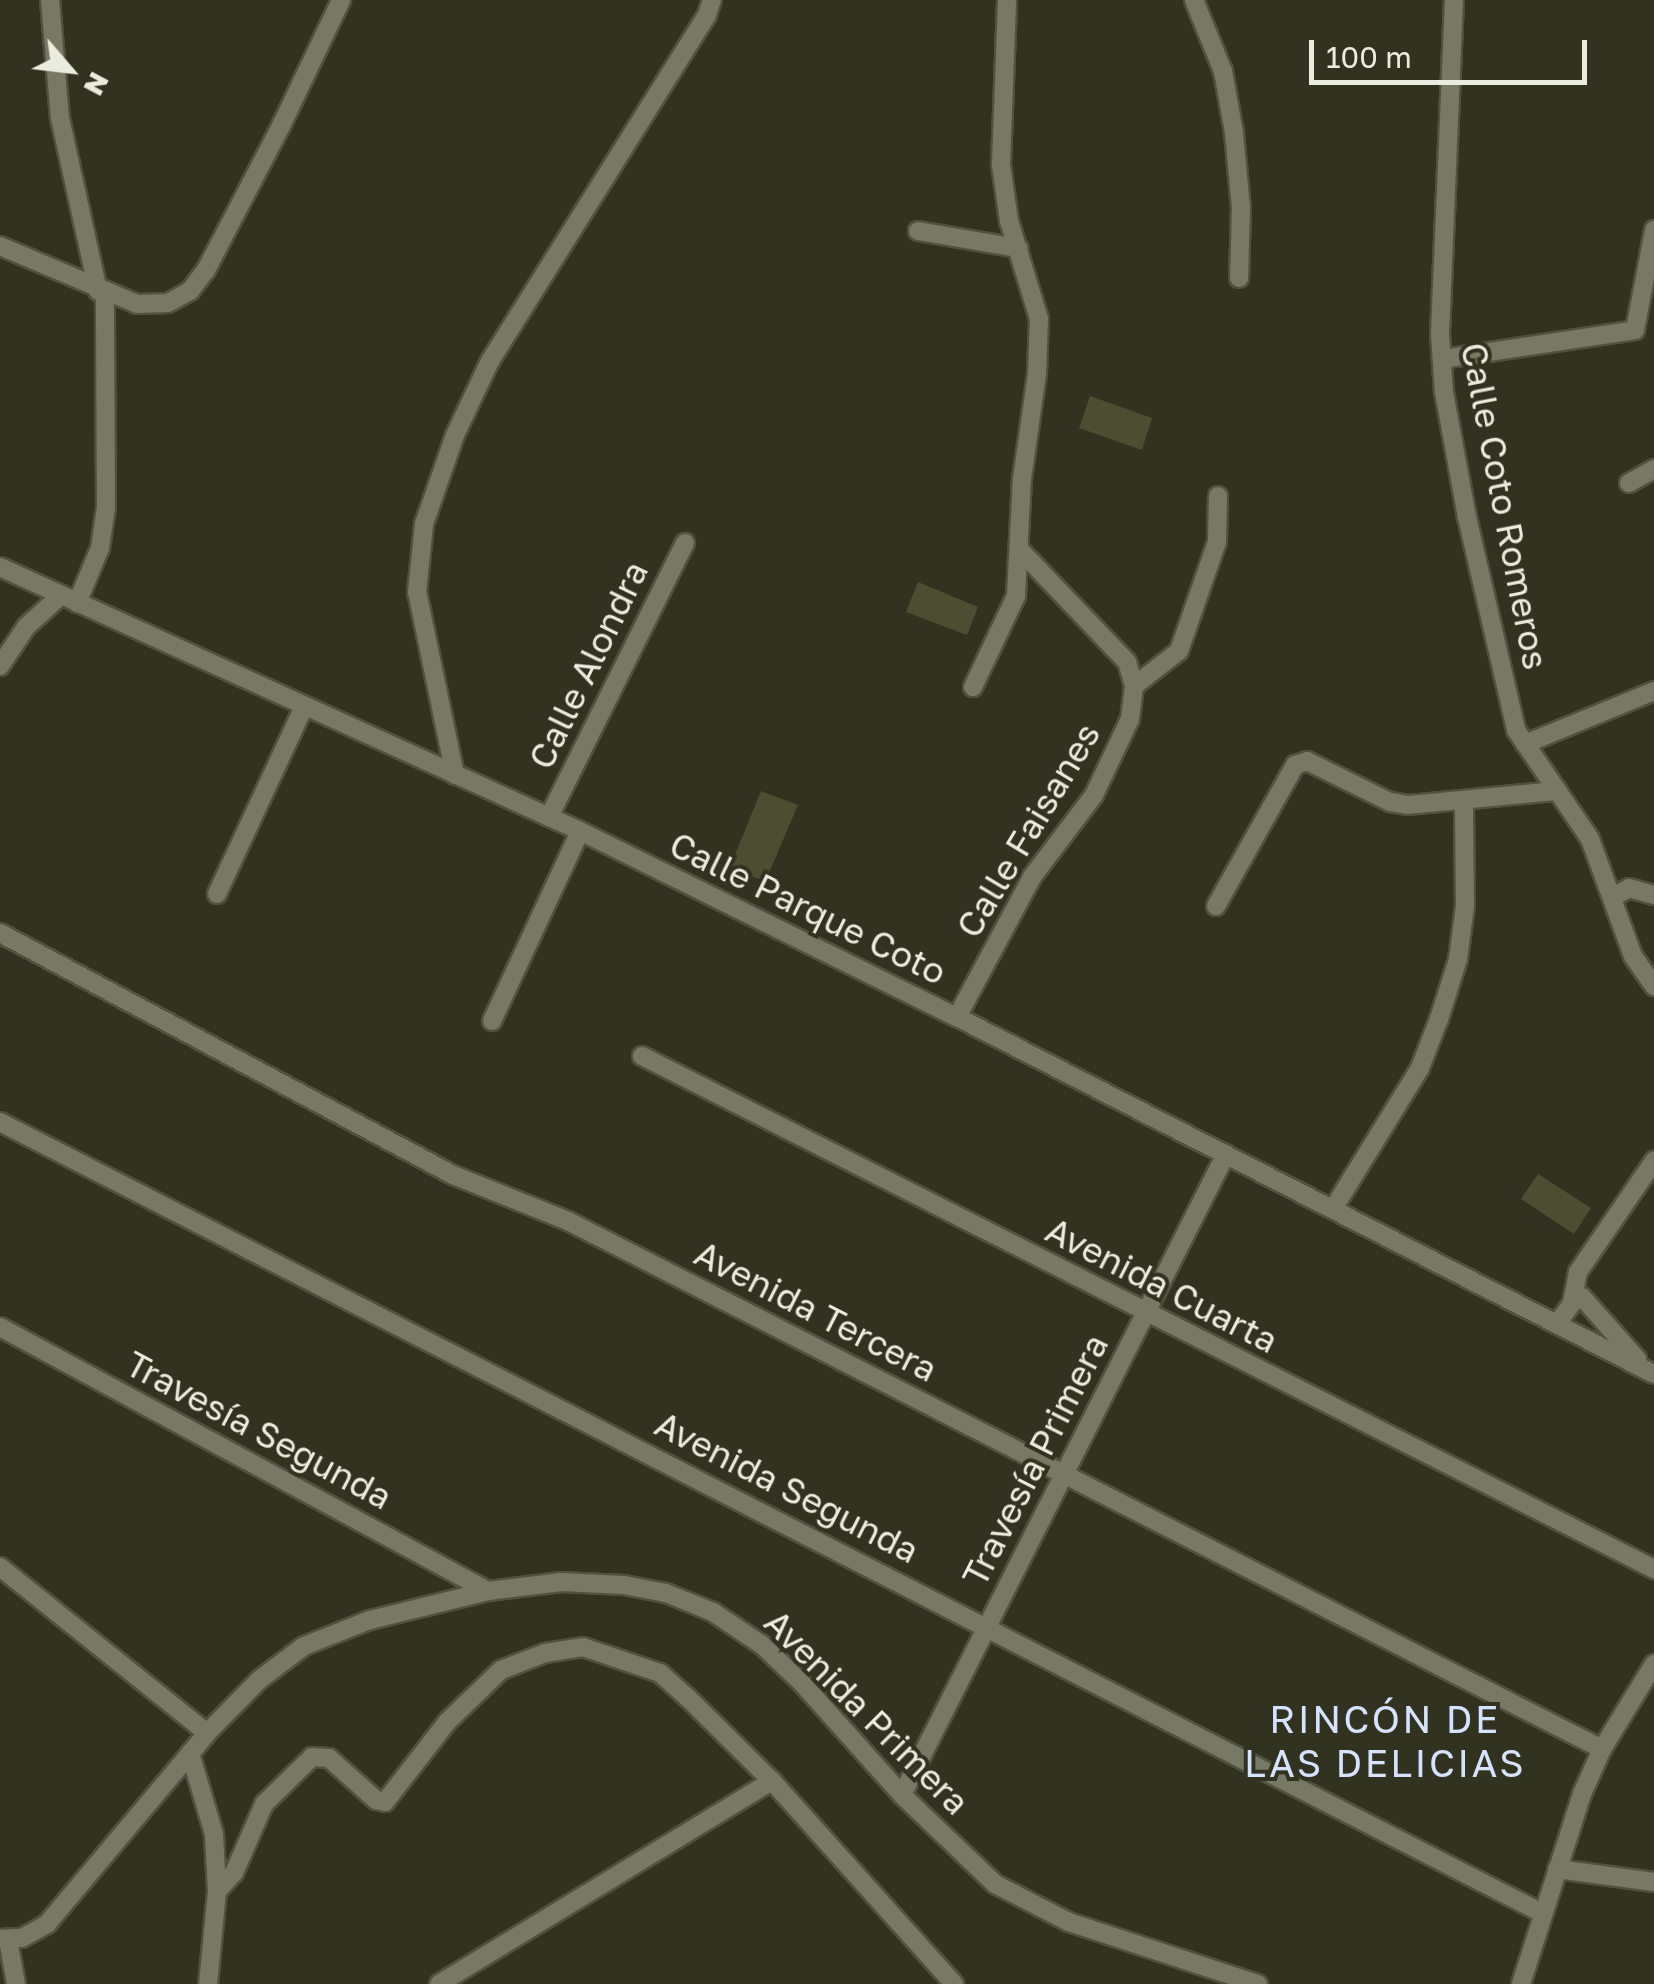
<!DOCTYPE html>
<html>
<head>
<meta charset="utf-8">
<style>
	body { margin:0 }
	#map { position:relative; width:1654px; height:1984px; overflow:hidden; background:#313220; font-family:"Golos Text",sans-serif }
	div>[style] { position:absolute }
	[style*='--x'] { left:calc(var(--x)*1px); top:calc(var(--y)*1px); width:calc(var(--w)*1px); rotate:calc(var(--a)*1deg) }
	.green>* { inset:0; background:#4c4e31 }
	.roads { filter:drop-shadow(2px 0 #505140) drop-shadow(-2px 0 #505140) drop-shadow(0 2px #505140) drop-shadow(0 -2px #505140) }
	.street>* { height:18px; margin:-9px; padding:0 9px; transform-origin:9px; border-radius:9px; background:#787964 }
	span { translate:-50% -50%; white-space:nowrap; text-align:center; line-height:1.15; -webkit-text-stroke:8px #313220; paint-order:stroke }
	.street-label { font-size:35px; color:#ebece0 }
	.neighbourhood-label { font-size:38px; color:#d6e3fe; letter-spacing:2.5px }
	.north { position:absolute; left:20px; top:20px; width:100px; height:100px; -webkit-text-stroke:8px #313220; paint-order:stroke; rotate:118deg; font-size:28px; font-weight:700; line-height:40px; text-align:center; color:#ebece0 }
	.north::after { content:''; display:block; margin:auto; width:35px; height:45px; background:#ebece0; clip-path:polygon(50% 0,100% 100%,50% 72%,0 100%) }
	.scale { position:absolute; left:1309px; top:40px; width:278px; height:45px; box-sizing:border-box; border:5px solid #ebece0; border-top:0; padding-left:12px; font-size:30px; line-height:35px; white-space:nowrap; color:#ebece0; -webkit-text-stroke:8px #313220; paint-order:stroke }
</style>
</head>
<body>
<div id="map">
	<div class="green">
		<i style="clip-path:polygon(1090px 396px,1152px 418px,1142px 450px,1079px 428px)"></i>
		<i style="clip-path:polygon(918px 582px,978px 607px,967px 635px,906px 612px)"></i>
		<i style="clip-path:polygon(761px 791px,798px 805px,765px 882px,730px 867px)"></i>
		<i style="clip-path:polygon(1538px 1174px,1591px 1208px,1574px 1234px,1521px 1199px)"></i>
	</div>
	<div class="roads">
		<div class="street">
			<i style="--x:50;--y:0;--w:118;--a:85.2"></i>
			<i style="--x:60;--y:118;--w:177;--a:77.6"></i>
			<i style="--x:1194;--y:0;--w:77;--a:67.8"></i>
			<i style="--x:1223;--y:71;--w:63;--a:79.9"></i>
			<i style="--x:1234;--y:133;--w:75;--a:84.7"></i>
			<i style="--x:1241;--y:208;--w:70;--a:91.6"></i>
			<i style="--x:1454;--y:0;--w:334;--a:92.4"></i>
			<i style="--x:1440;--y:334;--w:58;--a:86.1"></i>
			<i style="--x:1444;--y:392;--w:127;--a:79.6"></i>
			<i style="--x:1467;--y:517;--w:219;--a:77"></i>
			<i style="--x:1516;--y:730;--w:132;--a:55.8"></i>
			<i style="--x:1590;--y:839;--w:125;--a:69.8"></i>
			<i style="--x:1633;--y:956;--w:37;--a:55"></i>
			<i style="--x:918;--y:231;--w:102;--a:9.6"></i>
			<i style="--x:0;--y:246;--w:149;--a:22.9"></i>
			<i style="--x:137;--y:304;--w:31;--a:-2"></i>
			<i style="--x:168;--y:303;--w:25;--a:-29"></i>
			<i style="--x:190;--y:291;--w:26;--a:-53"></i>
			<i style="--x:206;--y:270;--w:162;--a:-62.5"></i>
			<i style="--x:281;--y:126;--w:140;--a:-64.5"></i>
			<i style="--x:1442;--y:359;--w:195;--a:-8.5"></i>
			<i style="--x:1635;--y:330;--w:102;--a:-79.2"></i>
			<i style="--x:1629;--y:483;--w:29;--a:-29"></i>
			<i style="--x:0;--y:567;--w:637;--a:24.47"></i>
			<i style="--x:580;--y:831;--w:420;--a:26.3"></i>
			<i style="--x:957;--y:1017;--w:783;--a:27.12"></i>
			<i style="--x:77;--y:603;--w:60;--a:-67.3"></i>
			<i style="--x:100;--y:548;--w:40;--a:-81.5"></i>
			<i style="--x:106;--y:508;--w:214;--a:-90.3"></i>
			<i style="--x:0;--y:666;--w:47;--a:-56.3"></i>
			<i style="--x:26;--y:627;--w:47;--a:-42.4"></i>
			<i style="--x:1134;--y:686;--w:57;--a:-37.9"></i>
			<i style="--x:1179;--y:651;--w:115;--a:-70.8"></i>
			<i style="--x:1217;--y:542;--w:46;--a:-88.8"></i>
			<i style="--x:973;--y:687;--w:101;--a:-64.7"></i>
			<i style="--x:1016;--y:596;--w:117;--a:-87.1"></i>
			<i style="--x:1022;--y:479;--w:107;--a:-81.9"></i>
			<i style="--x:1037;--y:373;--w:54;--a:-87.9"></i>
			<i style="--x:1039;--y:319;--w:102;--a:-107"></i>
			<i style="--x:1009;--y:221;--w:57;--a:-98.1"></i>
			<i style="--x:1001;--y:165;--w:165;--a:-87.9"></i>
			<i style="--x:1525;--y:744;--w:139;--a:-22.3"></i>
			<i style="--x:455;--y:775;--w:187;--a:-101.7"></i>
			<i style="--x:417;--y:592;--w:68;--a:-84.1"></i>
			<i style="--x:424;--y:524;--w:94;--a:-70.8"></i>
			<i style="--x:455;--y:435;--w:82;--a:-64.7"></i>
			<i style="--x:490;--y:361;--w:408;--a:-57.9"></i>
			<i style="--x:707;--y:15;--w:16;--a:-72"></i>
			<i style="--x:549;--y:817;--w:306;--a:-63.6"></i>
			<i style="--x:217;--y:894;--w:206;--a:-65.1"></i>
			<i style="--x:1613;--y:897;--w:18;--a:-29"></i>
			<i style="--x:1629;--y:888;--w:26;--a:16"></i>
			<i style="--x:1216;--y:906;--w:162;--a:-60.7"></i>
			<i style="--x:1295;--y:765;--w:13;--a:-18"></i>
			<i style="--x:1307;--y:761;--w:93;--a:26.3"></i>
			<i style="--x:1390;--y:802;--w:18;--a:9"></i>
			<i style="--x:1408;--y:805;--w:150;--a:-5.4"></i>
			<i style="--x:0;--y:933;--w:514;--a:28.11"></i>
			<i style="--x:453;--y:1175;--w:124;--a:21.8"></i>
			<i style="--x:568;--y:1221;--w:1161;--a:27.05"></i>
			<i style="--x:957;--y:1017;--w:159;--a:-61.8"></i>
			<i style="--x:1032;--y:877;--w:103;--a:-52.9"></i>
			<i style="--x:1094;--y:795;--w:84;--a:-64.7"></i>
			<i style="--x:1130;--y:719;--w:33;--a:-83"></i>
			<i style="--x:1134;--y:686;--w:25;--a:-106"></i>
			<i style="--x:1127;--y:662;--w:156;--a:-133.7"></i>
			<i style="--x:492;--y:1021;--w:209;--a:-65.1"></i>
			<i style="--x:642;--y:1056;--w:1135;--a:26.88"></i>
			<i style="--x:0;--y:1122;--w:1733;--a:27.16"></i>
			<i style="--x:1333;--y:1209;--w:166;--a:-58.3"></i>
			<i style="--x:1420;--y:1068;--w:53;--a:-68.8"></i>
			<i style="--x:1439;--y:1019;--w:63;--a:-72.4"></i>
			<i style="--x:1458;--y:959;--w:53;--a:-82.5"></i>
			<i style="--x:1465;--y:906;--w:104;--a:-90.6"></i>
			<i style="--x:1582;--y:1297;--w:83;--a:48.4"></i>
			<i style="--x:1557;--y:1324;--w:26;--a:-54"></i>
			<i style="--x:1572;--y:1303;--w:32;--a:-79"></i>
			<i style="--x:1578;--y:1272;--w:135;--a:-55.6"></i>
			<i style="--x:0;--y:1327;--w:555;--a:28.41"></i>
			<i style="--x:0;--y:1567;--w:265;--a:38.7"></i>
			<i style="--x:190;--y:1753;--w:84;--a:73.5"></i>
			<i style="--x:214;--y:1834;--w:57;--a:87"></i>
			<i style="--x:217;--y:1891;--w:93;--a:95.5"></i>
			<i style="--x:902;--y:1795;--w:718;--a:-63.19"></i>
			<i style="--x:1557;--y:1869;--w:98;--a:7.6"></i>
			<i style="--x:217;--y:1891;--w:25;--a:-47"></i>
			<i style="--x:234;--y:1873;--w:75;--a:-66.5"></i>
			<i style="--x:264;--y:1804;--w:67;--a:-44.4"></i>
			<i style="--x:312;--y:1757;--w:17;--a:3"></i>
			<i style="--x:329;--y:1758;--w:63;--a:41.8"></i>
			<i style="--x:376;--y:1800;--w:9;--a:13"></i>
			<i style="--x:385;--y:1802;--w:101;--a:-52.2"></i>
			<i style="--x:447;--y:1722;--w:75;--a:-43.9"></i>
			<i style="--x:501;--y:1670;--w:47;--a:-21.1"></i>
			<i style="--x:545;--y:1653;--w:38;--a:-9"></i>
			<i style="--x:583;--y:1647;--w:81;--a:18.7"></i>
			<i style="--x:660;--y:1673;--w:38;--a:42"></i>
			<i style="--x:688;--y:1698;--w:118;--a:44.7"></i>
			<i style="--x:772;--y:1781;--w:273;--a:48.1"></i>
			<i style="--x:0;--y:1939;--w:22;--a:-3"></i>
			<i style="--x:22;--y:1938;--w:29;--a:-29"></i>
			<i style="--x:47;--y:1924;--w:249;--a:-50"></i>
			<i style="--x:207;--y:1733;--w:74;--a:-45.5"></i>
			<i style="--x:259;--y:1680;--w:56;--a:-37.1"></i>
			<i style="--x:304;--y:1646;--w:71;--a:-21.5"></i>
			<i style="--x:370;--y:1620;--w:122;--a:-13.8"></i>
			<i style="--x:488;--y:1591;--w:74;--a:-7"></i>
			<i style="--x:561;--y:1582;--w:63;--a:2.7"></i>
			<i style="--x:624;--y:1585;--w:43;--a:10.8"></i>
			<i style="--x:666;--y:1593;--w:51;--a:22"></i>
			<i style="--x:713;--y:1612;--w:59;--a:34"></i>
			<i style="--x:762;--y:1645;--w:54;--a:43.5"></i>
			<i style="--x:801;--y:1682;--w:152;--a:48.2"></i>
			<i style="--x:902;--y:1795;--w:129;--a:43.7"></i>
			<i style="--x:995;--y:1884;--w:83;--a:27.2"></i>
			<i style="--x:1069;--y:1922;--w:199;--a:18.2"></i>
			<i style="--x:8;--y:1940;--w:45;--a:79.7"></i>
			<i style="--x:439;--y:1984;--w:390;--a:-31.4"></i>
			<i style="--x:1521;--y:1984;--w:200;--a:-72.2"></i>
			<i style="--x:1582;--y:1794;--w:49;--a:-66"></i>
			<i style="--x:1602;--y:1749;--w:100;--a:-58.5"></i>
		</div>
	</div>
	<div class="street-label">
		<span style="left:1505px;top:506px;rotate:79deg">Calle Coto Romeros</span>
		<span style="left:588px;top:665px;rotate:-64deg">Calle Alondra</span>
		<span style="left:1028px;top:830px;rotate:-59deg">Calle Faisanes</span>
		<span style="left:808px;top:908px;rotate:26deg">Calle Parque Coto</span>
		<span style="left:1162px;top:1285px;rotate:27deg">Avenida Cuarta</span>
		<span style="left:816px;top:1311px;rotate:27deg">Avenida Tercera</span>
		<span style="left:259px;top:1430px;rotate:28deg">Travesía Segunda</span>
		<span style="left:1035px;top:1460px;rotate:-63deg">Travesía Primera</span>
		<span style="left:787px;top:1487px;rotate:27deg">Avenida Segunda</span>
		<span style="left:867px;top:1712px;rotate:45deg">Avenida Primera</span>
	</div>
	<div class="neighbourhood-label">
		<span style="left:1385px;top:1741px">RINCÓN DE<br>LAS DELICIAS</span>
	</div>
	<div class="north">N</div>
	<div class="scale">100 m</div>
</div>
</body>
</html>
